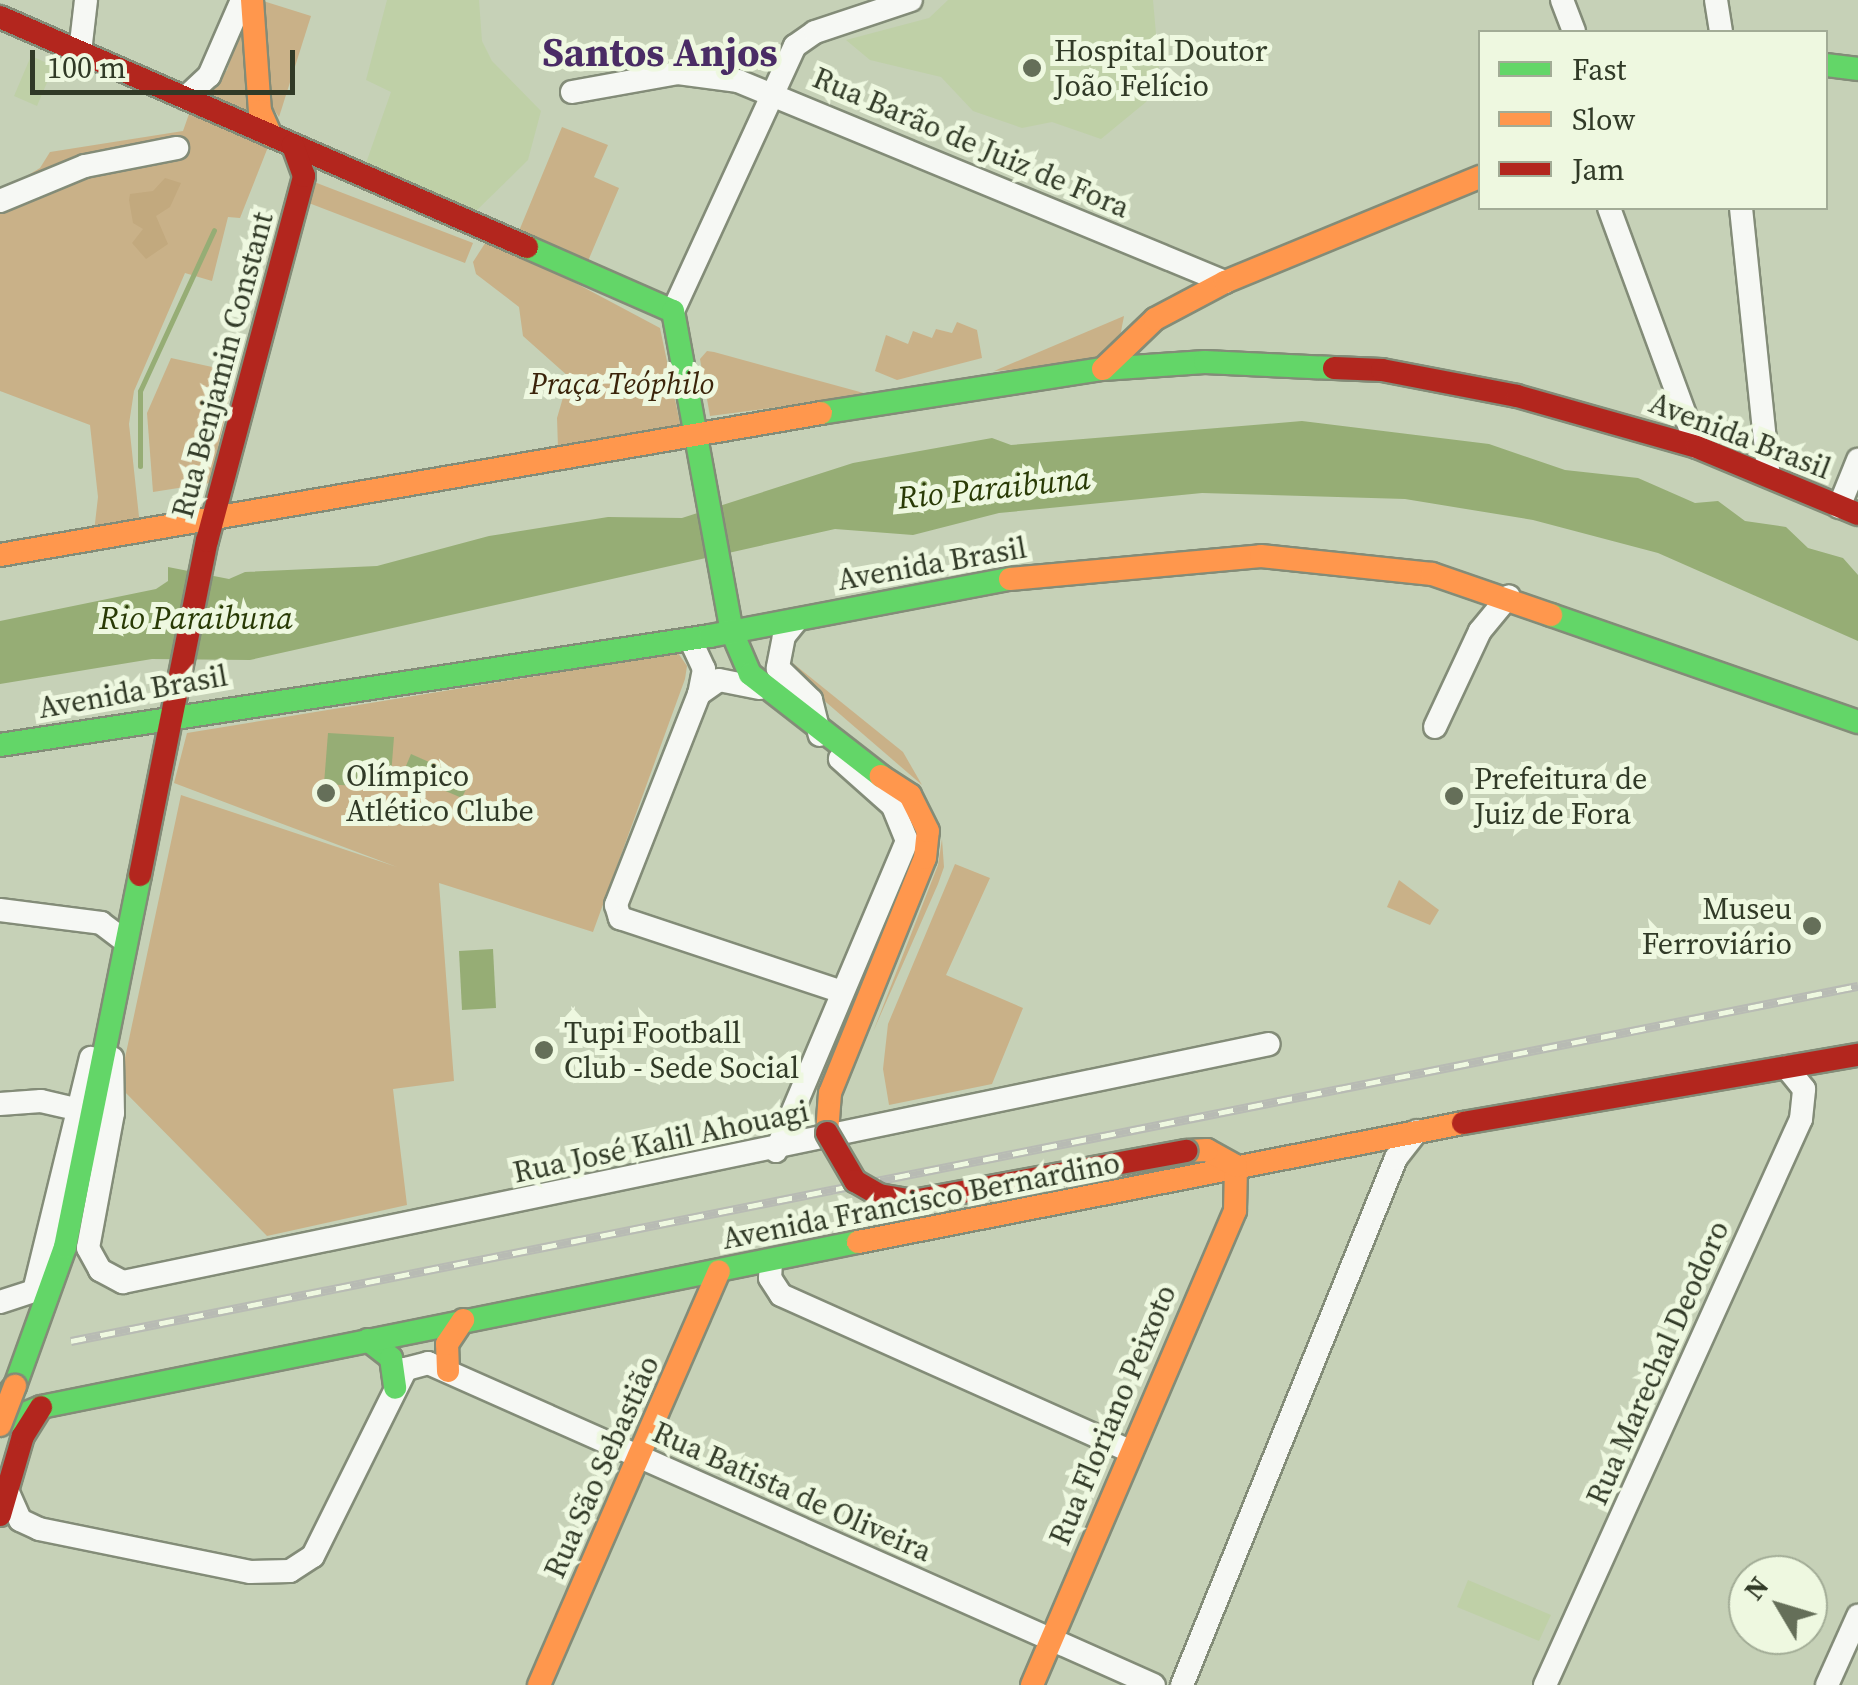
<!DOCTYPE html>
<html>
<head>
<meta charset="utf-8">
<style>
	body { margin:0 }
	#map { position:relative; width:1858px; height:1685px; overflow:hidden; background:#c6d1b7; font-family:"Source Serif 4",serif }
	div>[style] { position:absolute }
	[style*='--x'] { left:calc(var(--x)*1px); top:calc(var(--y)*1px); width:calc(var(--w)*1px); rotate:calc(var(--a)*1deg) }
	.built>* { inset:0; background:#bfd0a7 }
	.green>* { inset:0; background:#c9b188 }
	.forest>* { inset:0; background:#c2a97e }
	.water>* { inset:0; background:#96ad75 }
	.stream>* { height:5px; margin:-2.5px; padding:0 2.5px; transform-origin:2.5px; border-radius:2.5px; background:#96ad75 }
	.roads { filter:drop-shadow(2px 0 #838c78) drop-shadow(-2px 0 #838c78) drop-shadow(0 2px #838c78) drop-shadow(0 -2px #838c78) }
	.street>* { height:22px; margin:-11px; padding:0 11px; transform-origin:11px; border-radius:11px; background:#f6f8f4 }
	.fast>* { height:22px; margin:-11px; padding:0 11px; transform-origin:11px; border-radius:11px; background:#63d668 }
	.slow>* { height:22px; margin:-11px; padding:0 11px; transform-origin:11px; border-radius:11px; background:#ff974d }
	.jam>* { height:22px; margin:-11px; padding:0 11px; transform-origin:11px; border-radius:11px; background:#b3261e }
	.rail>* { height:9px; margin-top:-4.5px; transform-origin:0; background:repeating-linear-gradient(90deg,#eef8e0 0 15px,#b8bbb4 0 30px); box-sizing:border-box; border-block:2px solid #b8bbb4 }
	.bridges { filter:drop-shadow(2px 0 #838c78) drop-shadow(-2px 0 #838c78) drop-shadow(0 2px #838c78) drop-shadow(0 -2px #838c78) }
	.slow-bridge>* { height:22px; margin:-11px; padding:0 11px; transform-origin:11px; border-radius:11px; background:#ff974d }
	.jam-bridge>* { height:22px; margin:-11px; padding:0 11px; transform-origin:11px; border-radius:11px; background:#b3261e }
	.dots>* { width:28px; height:28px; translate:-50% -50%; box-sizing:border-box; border:5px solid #eef8e0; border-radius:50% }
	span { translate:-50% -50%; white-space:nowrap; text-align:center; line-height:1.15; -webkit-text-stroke:10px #eef8e0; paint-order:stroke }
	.poi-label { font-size:30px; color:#313a27 }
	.left { translate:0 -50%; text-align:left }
	.right { translate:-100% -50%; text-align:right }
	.street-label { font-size:30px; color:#313a27 }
	.park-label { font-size:30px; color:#3b240a; font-style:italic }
	.water-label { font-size:32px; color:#293a05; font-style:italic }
	.district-label { font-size:40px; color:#4a2c65; font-weight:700 }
	.legend { position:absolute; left:1478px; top:30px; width:350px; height:180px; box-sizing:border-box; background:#eef8e0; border:2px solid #a2ac96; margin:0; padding:12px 18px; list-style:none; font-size:30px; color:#313a27 }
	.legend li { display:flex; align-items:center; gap:20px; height:50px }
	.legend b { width:50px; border:2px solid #a2ac96 }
	.north { position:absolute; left:1728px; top:1555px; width:100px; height:100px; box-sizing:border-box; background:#eef8e0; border:2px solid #a2ac96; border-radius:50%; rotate:308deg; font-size:28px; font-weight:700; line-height:40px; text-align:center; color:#313a27 }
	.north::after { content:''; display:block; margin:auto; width:35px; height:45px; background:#656f59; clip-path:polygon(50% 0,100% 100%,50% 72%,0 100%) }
	.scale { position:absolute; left:30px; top:50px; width:265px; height:45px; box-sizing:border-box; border:5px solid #313a27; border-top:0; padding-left:12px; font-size:30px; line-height:35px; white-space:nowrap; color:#313a27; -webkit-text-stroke:8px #eef8e0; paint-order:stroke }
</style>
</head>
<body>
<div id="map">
	<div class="built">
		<i style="clip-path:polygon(387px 0,479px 0,482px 41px,492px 61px,541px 111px,528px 160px,474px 213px,365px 166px,391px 92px,366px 80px)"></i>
		<i style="clip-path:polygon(948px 0,1153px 0,1160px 79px,1146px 102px,1101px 139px,1052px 122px,1022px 128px,973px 111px,941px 77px,870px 60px,846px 40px,929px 18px)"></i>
		<i style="clip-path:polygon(31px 56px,54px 66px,37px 106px,14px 96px)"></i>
		<i style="clip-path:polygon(1468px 1580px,1551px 1615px,1539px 1641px,1457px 1607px)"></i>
	</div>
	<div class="green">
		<i style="clip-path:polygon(260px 0,311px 16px,279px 117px,270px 104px)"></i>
		<i style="clip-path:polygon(243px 21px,251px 115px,207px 96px,227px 70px)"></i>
		<i style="clip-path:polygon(189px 114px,268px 147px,240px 218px,228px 217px,212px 281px,185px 273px,134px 391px,129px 424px,140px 526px,94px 532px,98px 497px,90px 425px,0 391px,0 192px,40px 168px,50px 152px,183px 131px)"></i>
		<i style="clip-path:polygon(562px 127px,608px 145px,594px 177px,619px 188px,588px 261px,519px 231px)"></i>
		<i style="clip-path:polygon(309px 180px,473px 243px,465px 263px,301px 200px)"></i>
		<i style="clip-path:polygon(489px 237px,660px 328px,681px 428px,558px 448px,557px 418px,569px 377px,523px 336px,519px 307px,476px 274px,473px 262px)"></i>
		<i style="clip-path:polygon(1124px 316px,1119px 342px,1096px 364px,994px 371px)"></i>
		<i style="clip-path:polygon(957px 322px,977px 330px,982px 358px,897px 380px,875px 371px,886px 335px,908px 344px,913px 331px,932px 338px,936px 329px,952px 333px)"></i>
		<i style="clip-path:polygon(707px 351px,714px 352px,871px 395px,710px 416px,700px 359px)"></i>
		<i style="clip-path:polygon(171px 358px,235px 372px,210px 483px,153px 492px,147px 413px)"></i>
		<i style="clip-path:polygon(evenodd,678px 653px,687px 666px,685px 679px,593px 932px,439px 883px,454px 1081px,393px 1089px,407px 1205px,267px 1236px,119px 1086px,181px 795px,397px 867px,174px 783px,187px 733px,678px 653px,412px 755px,469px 780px,462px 798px,461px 798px,412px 755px)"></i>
		<i style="clip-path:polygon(789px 660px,903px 752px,922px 785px,798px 678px)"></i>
		<i style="clip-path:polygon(942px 839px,944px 867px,938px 884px,873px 1032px,938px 865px)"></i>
		<i style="clip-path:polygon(955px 864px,990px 878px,946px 975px,1023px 1008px,992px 1084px,889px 1105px,883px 1069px,888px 1024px)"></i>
		<i style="clip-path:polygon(1399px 880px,1439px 910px,1430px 925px,1387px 907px)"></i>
	</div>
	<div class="forest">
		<i style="clip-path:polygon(165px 178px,181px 183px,170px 207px,156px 216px,168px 244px,146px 259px,132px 243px,143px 229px,133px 223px,129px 200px,130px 194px,153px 191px)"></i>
	</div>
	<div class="water">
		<i style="clip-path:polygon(1302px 421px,1489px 444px,1565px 470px,1638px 478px,1695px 503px,1718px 501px,1745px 521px,1786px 527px,1808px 548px,1843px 558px,1858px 575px,1858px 641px,1658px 553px,1533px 520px,1405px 499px,1202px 493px,999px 513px,913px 535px,835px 529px,250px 660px,152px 659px,0 684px,0 621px,156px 589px,168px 581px,168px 567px,229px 579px,245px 572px,377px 566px,489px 536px,608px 517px,682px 518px,853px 463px,992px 438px,1011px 445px)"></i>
		<i style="clip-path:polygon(328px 733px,394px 737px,390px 788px,324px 784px)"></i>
		<i style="clip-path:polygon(411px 754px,470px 780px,462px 798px,403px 773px)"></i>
		<i style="clip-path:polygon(493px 949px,496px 1008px,462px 1010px,459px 951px)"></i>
	</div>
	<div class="stream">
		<i style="--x:140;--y:466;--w:75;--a:-90"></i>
		<i style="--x:140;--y:391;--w:177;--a:-65.3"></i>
	</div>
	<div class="roads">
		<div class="street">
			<i style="--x:1562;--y:0;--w:34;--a:69"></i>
			<i style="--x:1716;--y:0;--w:32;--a:81"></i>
			<i style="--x:80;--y:52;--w:52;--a:-83.4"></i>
			<i style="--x:572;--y:92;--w:108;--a:-10.2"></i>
			<i style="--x:678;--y:73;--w:61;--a:7.6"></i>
			<i style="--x:738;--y:81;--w:527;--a:22.43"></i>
			<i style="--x:185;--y:98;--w:33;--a:-43"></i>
			<i style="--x:209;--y:76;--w:83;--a:-66.5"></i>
			<i style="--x:0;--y:201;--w:92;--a:-22.4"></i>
			<i style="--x:85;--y:166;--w:94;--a:-11.1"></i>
			<i style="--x:1609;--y:208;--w:255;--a:69.8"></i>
			<i style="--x:1741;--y:208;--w:270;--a:84.1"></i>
			<i style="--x:673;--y:311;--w:292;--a:-65.3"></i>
			<i style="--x:795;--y:46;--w:24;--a:-35"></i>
			<i style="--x:815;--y:32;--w:101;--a:-18.4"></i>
			<i style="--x:1839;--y:507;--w:51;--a:-68"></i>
			<i style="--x:797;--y:620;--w:21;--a:129"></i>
			<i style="--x:784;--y:636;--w:33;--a:101"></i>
			<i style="--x:778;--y:668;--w:46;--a:44.1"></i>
			<i style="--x:811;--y:700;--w:36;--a:76"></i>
			<i style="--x:690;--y:639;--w:33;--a:65"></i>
			<i style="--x:704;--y:669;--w:25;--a:101"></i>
			<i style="--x:699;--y:694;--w:227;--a:111.5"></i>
			<i style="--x:616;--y:905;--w:14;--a:73"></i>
			<i style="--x:620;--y:918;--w:234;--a:18.4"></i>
			<i style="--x:699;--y:694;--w:24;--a:-35"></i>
			<i style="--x:719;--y:680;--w:41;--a:11.3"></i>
			<i style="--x:1435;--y:727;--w:106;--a:-64.9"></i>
			<i style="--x:1480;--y:631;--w:45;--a:-50.4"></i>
			<i style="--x:0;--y:910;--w:102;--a:7.3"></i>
			<i style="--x:101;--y:923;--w:31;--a:37"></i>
			<i style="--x:112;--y:1058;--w:55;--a:89"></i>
			<i style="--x:113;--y:1113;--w:137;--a:100.5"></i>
			<i style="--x:88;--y:1248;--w:25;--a:61"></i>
			<i style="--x:100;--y:1270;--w:26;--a:28"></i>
			<i style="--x:123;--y:1282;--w:1170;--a:-11.73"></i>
			<i style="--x:0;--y:1104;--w:41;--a:-4.2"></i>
			<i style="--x:41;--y:1101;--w:36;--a:13"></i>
			<i style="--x:776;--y:1151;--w:337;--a:-67.1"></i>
			<i style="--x:907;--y:841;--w:38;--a:-112"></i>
			<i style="--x:893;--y:806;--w:71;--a:-138.4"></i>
			<i style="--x:771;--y:1261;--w:17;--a:93"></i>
			<i style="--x:770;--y:1278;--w:20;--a:57"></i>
			<i style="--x:781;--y:1295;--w:379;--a:24.1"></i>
			<i style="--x:0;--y:1302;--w:36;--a:-18"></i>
			<i style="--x:34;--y:1291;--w:240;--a:-76.3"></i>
			<i style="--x:6;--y:1488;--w:35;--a:66"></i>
			<i style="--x:20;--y:1520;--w:21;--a:25"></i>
			<i style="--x:39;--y:1529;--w:215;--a:11.5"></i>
			<i style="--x:250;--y:1572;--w:40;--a:-1.4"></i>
			<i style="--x:290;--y:1571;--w:27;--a:-33"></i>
			<i style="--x:313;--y:1556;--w:209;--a:-63.6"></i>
			<i style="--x:406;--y:1369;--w:23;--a:-15"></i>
			<i style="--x:428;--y:1363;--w:794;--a:23.92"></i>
			<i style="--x:1182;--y:1685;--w:569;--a:-67.9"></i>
			<i style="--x:1396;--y:1158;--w:34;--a:-52"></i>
			<i style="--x:1545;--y:1685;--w:621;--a:-65.66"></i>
			<i style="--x:1801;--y:1119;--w:30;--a:-84"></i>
			<i style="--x:1804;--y:1089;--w:28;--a:-129"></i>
			<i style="--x:1827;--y:1685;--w:76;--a:-65.8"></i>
		</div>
		<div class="fast">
			<i style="--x:1826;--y:65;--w:32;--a:7"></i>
			<i style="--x:527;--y:247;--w:159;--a:23.7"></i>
			<i style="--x:673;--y:311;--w:326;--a:79.6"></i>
			<i style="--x:732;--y:632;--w:46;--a:66.8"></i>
			<i style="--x:750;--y:674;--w:166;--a:37.9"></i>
			<i style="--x:821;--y:413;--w:285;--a:-8.9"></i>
			<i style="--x:1103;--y:369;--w:102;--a:-3.9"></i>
			<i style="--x:1205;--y:362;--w:129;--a:2.7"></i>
			<i style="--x:1551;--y:615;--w:325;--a:19.2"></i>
			<i style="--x:0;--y:745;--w:718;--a:-8.73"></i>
			<i style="--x:710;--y:636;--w:305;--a:-10.8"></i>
			<i style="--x:368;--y:1340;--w:29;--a:38"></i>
			<i style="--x:391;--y:1358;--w:30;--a:82"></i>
			<i style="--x:1;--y:1403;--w:22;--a:-51"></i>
			<i style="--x:15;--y:1386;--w:148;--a:-70.2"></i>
			<i style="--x:65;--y:1247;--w:379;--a:-78.6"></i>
			<i style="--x:0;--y:1424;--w:44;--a:-22.5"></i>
			<i style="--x:41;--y:1407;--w:833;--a:-11.42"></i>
		</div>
		<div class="slow">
			<i style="--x:252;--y:0;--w:111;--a:85.9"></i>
			<i style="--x:260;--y:111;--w:27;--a:66"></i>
			<i style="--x:1103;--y:369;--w:72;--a:-43.9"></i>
			<i style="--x:1155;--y:319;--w:79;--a:-27.9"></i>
			<i style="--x:1225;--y:282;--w:276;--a:-22.4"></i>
			<i style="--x:0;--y:555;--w:833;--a:-9.81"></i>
			<i style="--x:1010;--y:579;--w:252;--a:-5.2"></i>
			<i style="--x:1261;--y:556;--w:172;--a:6"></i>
			<i style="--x:1432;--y:574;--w:126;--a:19"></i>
			<i style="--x:827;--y:1133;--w:40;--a:-85.7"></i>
			<i style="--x:830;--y:1093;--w:253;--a:-68"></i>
			<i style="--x:925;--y:858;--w:27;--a:-84"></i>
			<i style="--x:928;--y:831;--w:40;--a:-116.6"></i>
			<i style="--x:910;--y:795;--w:35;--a:-147"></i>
			<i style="--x:858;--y:1242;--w:617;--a:-11.13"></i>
			<i style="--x:448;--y:1371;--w:27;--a:-92"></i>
			<i style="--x:447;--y:1344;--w:29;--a:-56"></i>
			<i style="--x:539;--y:1685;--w:451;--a:-66.5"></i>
			<i style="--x:1032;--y:1685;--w:516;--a:-66.82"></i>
			<i style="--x:1235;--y:1211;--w:45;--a:-88.7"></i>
			<i style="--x:1236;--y:1166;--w:33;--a:-151"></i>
			<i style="--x:1207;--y:1150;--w:21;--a:177"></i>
		</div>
		<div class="jam">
			<i style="--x:0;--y:17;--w:575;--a:23.58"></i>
			<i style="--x:1334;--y:368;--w:48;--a:2.4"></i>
			<i style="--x:1382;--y:370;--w:137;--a:10.9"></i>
			<i style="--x:1517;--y:396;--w:187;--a:15.8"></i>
			<i style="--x:1697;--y:447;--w:174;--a:22.6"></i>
			<i style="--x:140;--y:875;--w:341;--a:-78.7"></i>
			<i style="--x:207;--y:541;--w:378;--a:-75.1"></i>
			<i style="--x:304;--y:176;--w:33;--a:-110"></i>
			<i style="--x:1463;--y:1123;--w:401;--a:-9.8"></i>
			<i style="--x:0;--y:1515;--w:82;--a:-73.8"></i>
			<i style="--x:23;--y:1436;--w:34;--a:-58"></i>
		</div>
	</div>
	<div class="rail">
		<i style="--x:71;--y:1341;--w:1822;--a:-11.24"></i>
	</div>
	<div class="bridges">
		<div class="slow-bridge">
			<i style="--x:0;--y:1425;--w:42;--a:-69"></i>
		</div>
		<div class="jam-bridge">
			<i style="--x:827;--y:1133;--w:56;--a:59.7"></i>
			<i style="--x:855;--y:1181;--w:28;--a:30"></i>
			<i style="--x:879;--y:1195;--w:35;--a:10"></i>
			<i style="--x:913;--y:1201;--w:278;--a:-10.4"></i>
		</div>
	</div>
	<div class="dots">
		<i style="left:1032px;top:68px;background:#656f59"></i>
		<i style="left:326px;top:793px;background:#656f59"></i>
		<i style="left:1454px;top:796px;background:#656f59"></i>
		<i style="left:1812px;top:926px;background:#656f59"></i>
		<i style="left:544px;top:1050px;background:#656f59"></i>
	</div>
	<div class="poi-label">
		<span class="left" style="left:1054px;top:68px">Hospital Doutor<br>João Felício</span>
		<span class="left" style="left:346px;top:793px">Olímpico<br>Atlético Clube</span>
		<span class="left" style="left:1474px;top:796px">Prefeitura de<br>Juiz de Fora</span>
		<span class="right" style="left:1792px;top:926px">Museu<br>Ferroviário</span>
		<span class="left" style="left:564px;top:1050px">Tupi Football<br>Club - Sede Social</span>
	</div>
	<div class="street-label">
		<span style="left:971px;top:143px;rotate:23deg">Rua Barão de Juiz de Fora</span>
		<span style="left:223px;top:365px;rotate:-75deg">Rua Benjamin Constant</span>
		<span style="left:1740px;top:436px;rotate:21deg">Avenida Brasil</span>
		<span style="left:932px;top:564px;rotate:-10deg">Avenida Brasil</span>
		<span style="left:133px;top:692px;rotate:-10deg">Avenida Brasil</span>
		<span style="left:661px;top:1142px;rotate:-12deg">Rua José Kalil Ahouagi</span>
		<span style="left:921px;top:1201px;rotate:-11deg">Avenida Francisco Bernardino</span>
		<span style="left:1658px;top:1363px;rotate:-66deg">Rua Marechal Deodoro</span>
		<span style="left:1113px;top:1415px;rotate:-67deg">Rua Floriano Peixoto</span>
		<span style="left:602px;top:1467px;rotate:-66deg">Rua São Sebastião</span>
		<span style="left:792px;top:1492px;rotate:24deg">Rua Batista de Oliveira</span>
	</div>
	<div class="park-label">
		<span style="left:622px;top:384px">Praça Teóphilo</span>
	</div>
	<div class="water-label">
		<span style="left:994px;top:488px;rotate:-6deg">Rio Paraibuna</span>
		<span style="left:196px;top:618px">Rio Paraibuna</span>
	</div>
	<div class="district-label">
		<span style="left:660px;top:52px">Santos Anjos</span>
	</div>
	<ul class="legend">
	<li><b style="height:12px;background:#63d668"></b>Fast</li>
	<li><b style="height:12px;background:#ff974d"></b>Slow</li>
	<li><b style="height:12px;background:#b3261e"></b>Jam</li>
	</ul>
	<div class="north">N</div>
	<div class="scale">100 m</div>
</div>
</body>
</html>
